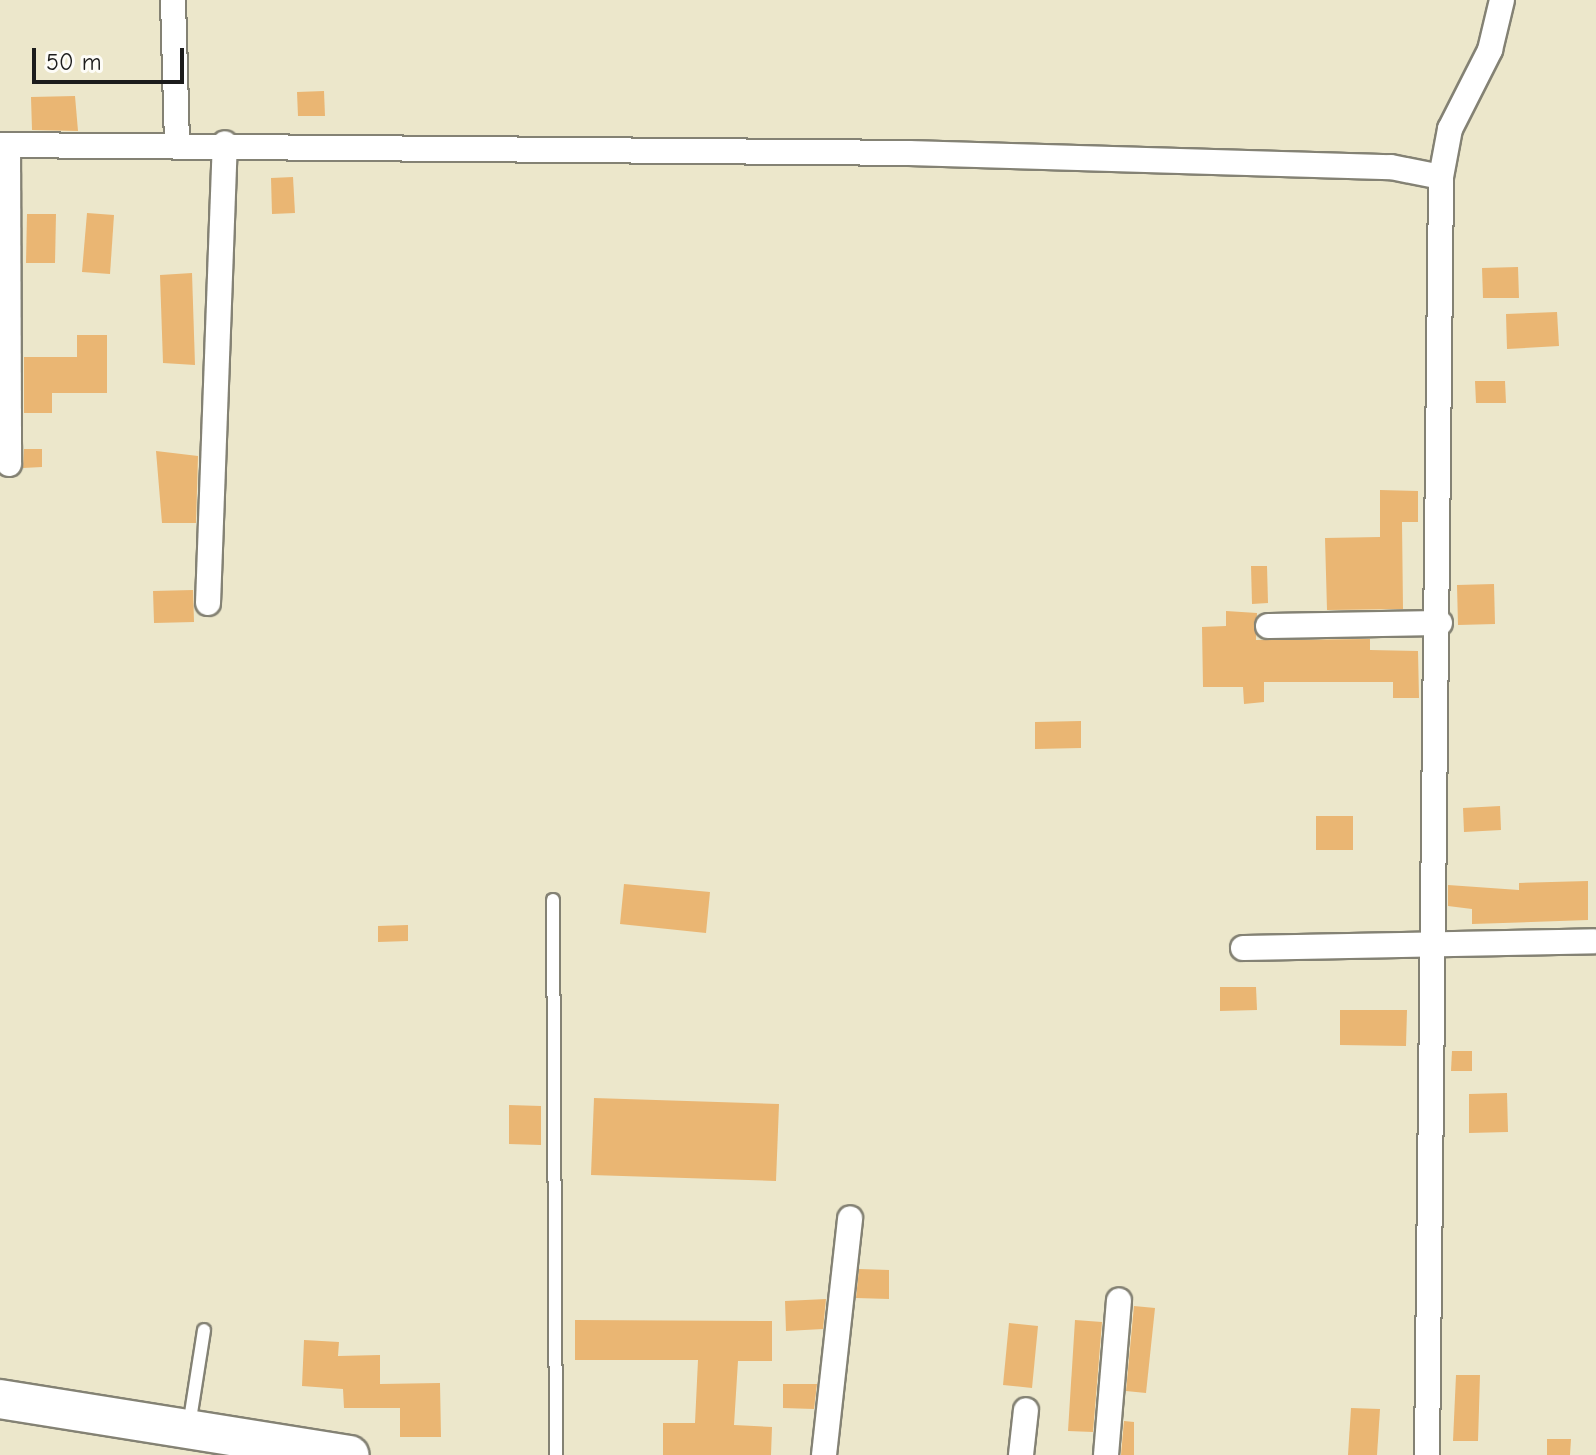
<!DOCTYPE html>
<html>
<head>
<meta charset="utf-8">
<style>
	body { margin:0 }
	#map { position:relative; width:1596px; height:1455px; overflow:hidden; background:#ece7cb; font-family:"Comic Neue",sans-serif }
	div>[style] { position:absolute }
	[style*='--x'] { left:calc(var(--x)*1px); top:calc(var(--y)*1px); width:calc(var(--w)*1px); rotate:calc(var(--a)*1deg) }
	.building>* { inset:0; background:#eab673 }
	.roads { filter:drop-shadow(2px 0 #848274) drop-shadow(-2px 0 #848274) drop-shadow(0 2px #848274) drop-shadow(0 -2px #848274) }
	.lane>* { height:12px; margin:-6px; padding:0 6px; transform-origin:6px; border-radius:6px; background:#fff }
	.street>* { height:24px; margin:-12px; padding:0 12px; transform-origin:12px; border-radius:12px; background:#fff }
	.primary>* { height:38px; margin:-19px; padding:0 19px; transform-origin:19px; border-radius:19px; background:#fff }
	span { translate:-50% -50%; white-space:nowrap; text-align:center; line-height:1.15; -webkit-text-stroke:7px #fdfcf7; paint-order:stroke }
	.scale { position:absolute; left:32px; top:48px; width:152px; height:36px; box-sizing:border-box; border:4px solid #1c1c1c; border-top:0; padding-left:10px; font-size:24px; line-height:28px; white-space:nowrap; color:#1c1c1c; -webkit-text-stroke:6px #fdfcf7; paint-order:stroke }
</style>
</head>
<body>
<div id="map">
	<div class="building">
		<i style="clip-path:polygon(324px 91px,325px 116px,298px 116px,297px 92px)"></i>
		<i style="clip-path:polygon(75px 96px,78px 131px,32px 130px,31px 97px)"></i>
		<i style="clip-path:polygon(293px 177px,295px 213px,272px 214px,271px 178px)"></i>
		<i style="clip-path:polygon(87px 213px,114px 215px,110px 274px,82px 272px)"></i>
		<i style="clip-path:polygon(27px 214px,56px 214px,55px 263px,26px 263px)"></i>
		<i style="clip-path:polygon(1518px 267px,1519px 298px,1483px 298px,1482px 268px)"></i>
		<i style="clip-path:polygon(192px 273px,195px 365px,163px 363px,160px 275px)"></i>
		<i style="clip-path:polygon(1557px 312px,1559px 346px,1507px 349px,1506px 314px)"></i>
		<i style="clip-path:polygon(77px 335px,107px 335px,107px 393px,52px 393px,52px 413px,24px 413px,24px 357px,77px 357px)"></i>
		<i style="clip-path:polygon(1475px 381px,1505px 381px,1506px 403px,1476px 403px)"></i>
		<i style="clip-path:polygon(24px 449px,42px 449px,42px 467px,23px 468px)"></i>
		<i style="clip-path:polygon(156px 451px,198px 456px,196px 523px,162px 523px)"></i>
		<i style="clip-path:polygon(1380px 490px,1418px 491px,1418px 522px,1402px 522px,1403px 609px,1327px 610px,1325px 538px,1380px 537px)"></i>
		<i style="clip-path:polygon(1251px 566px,1267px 566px,1268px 603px,1252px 604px)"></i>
		<i style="clip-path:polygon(1494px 584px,1495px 624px,1458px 625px,1457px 585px)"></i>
		<i style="clip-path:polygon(193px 590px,194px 622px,154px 623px,153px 591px)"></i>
		<i style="clip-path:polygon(1226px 611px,1257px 613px,1256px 640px,1370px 639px,1370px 650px,1418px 651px,1419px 698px,1393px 698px,1393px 682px,1264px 682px,1264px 702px,1244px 704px,1243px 687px,1203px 687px,1202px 627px,1226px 626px)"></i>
		<i style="clip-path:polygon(1081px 721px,1081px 748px,1035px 749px,1035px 722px)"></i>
		<i style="clip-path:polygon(1500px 806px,1501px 830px,1464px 832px,1463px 808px)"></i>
		<i style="clip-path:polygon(1316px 816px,1353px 816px,1353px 850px,1316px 850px)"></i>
		<i style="clip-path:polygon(1588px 881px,1588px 920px,1472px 924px,1472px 909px,1448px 906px,1448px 885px,1519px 890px,1519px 883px)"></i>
		<i style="clip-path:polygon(624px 884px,710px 892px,706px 933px,620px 924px)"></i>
		<i style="clip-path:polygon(408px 925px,408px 941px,378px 942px,378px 926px)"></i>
		<i style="clip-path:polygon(1220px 987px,1256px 987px,1257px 1010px,1220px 1011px)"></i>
		<i style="clip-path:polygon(1340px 1010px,1407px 1010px,1406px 1046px,1340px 1045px)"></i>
		<i style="clip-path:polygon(1452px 1051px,1472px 1051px,1472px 1071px,1451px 1071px)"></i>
		<i style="clip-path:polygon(1507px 1093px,1508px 1132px,1469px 1133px,1469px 1094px)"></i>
		<i style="clip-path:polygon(594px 1098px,779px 1104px,776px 1181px,591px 1175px)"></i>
		<i style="clip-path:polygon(509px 1105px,541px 1106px,541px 1145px,509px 1144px)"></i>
		<i style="clip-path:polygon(859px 1269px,889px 1270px,889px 1299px,856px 1298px)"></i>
		<i style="clip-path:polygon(826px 1299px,823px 1329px,786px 1331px,785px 1301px)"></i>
		<i style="clip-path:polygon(1134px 1306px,1155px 1308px,1146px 1393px,1126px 1391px)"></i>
		<i style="clip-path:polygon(575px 1320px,772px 1321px,772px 1361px,738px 1361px,734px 1425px,772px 1427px,771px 1455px,663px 1455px,663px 1423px,695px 1423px,698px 1360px,575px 1360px)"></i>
		<i style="clip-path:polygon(1075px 1320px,1102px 1322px,1093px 1432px,1068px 1431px)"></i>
		<i style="clip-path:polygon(1009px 1323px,1038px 1326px,1032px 1388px,1003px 1385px)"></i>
		<i style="clip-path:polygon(304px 1340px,339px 1342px,338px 1356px,380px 1355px,380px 1384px,440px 1383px,441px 1437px,400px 1437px,400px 1408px,344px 1408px,343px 1389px,302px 1386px)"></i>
		<i style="clip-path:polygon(1456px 1375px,1480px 1375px,1478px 1441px,1453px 1441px)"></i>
		<i style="clip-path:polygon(783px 1384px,817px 1384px,814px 1409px,783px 1408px)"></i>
		<i style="clip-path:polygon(1351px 1408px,1380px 1409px,1377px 1455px,1348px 1455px)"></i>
		<i style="clip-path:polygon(1124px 1421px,1134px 1422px,1134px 1455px,1121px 1455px)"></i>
		<i style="clip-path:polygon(1547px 1439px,1571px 1439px,1570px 1455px,1547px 1455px)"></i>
	</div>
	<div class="roads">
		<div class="lane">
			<i style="--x:553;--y:900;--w:555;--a:89.69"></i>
			<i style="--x:189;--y:1426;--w:97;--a:-81.1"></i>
		</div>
		<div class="street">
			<i style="--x:173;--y:0;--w:143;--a:88.4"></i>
			<i style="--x:0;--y:145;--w:909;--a:0.5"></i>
			<i style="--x:909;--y:153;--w:482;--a:1.7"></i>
			<i style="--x:1391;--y:167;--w:51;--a:11.3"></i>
			<i style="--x:8;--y:145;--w:319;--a:89.8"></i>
			<i style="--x:208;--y:603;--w:460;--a:-87.9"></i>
			<i style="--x:1268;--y:626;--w:172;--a:-1"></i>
			<i style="--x:1243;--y:948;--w:351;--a:-1.1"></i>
			<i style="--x:824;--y:1455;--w:238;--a:-83.7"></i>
			<i style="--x:1021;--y:1455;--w:45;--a:-83.7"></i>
			<i style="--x:1106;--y:1455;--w:155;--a:-85.2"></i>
			<i style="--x:1427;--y:1455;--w:1278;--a:-89.37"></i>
			<i style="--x:1441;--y:177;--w:49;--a:-79.4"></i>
			<i style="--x:1450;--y:129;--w:89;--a:-63.1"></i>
			<i style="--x:1490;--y:50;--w:51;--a:-76.5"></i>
		</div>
		<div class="primary">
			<i style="--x:0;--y:1399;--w:354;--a:9.1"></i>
		</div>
	</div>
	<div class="scale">50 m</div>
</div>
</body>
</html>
